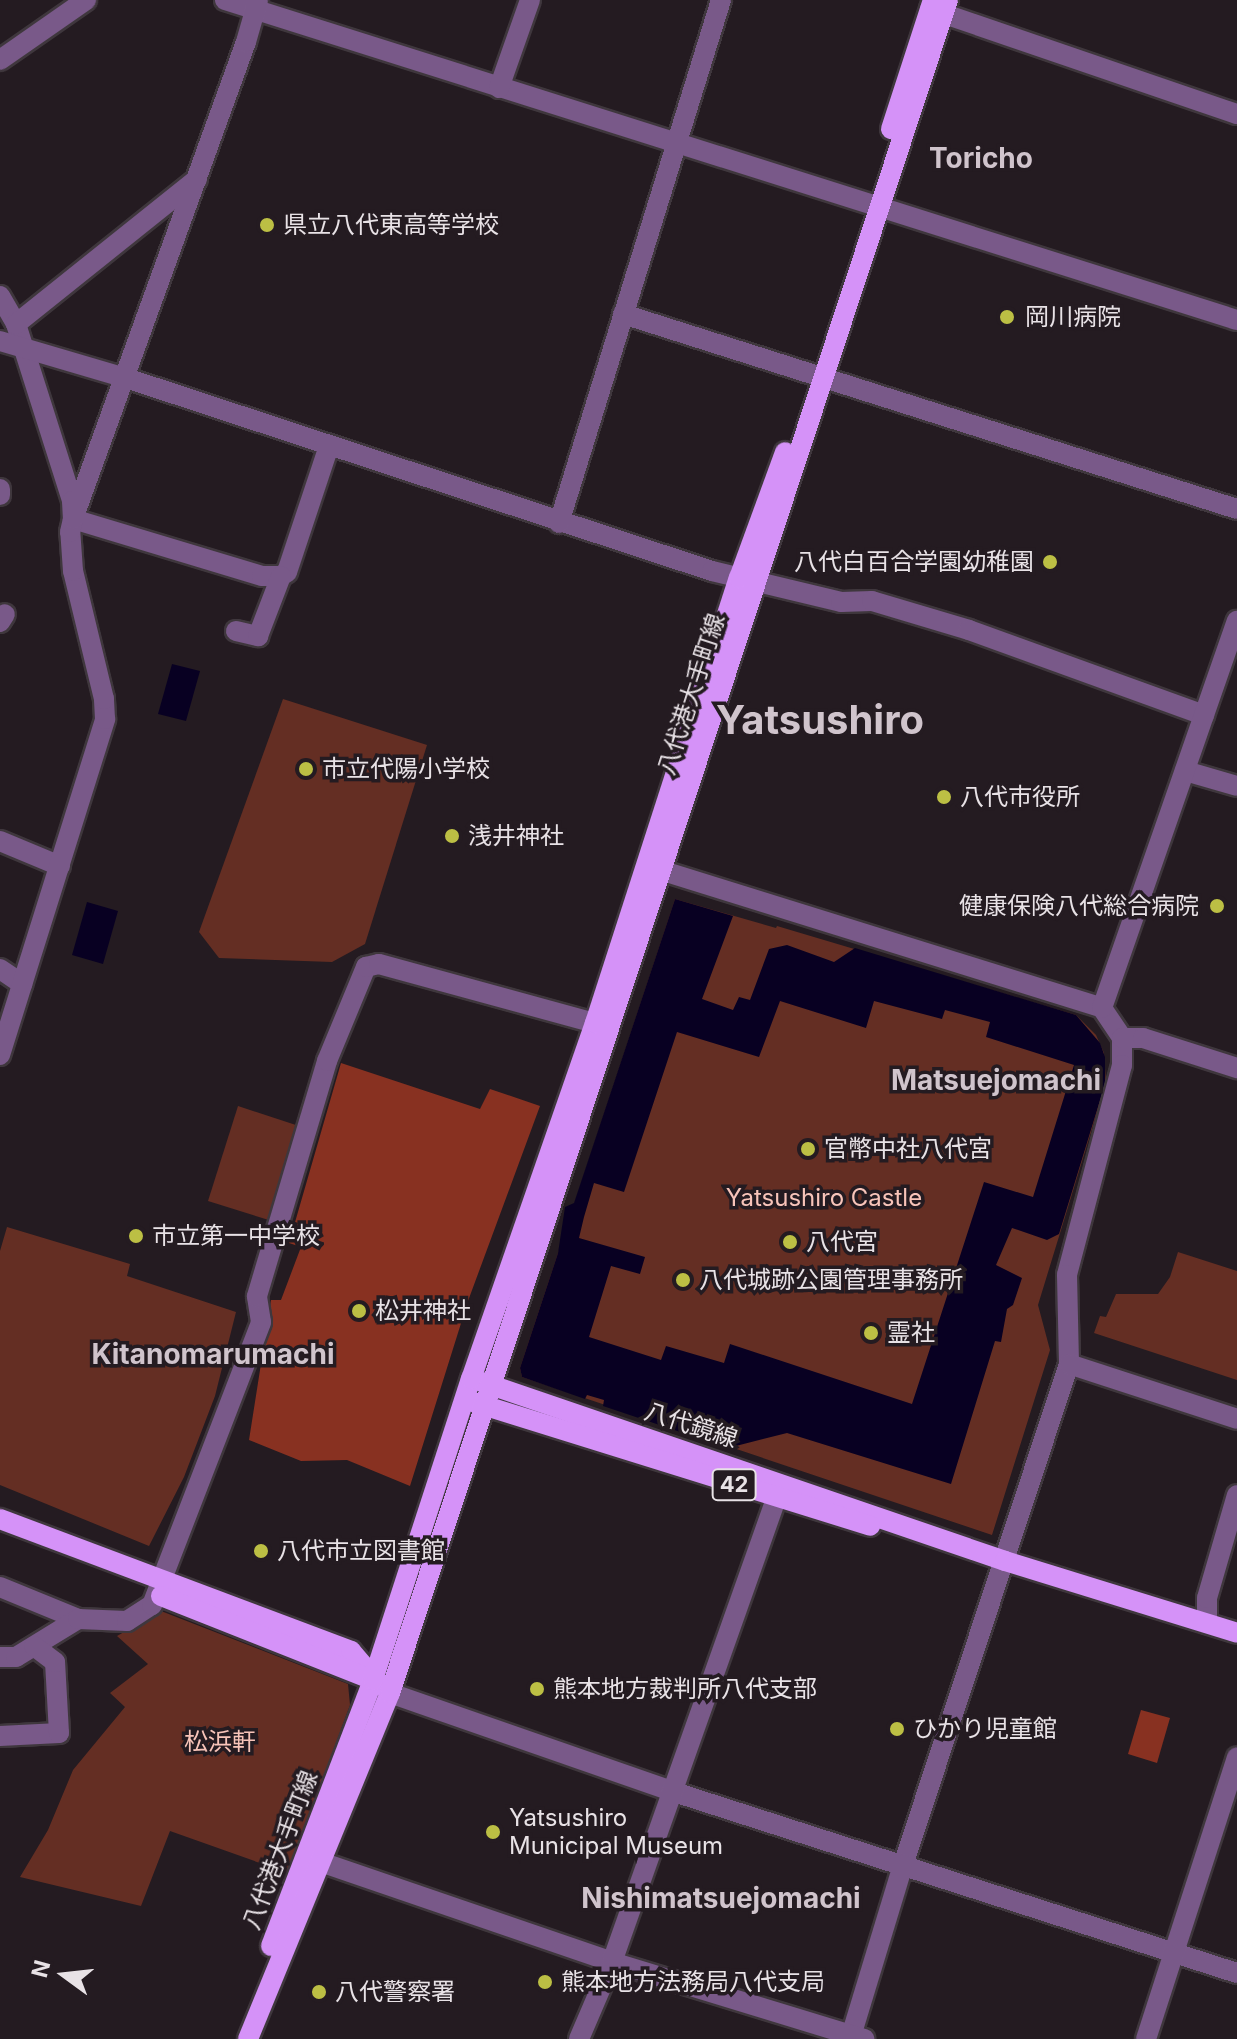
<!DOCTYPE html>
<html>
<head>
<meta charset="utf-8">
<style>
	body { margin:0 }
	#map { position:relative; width:1237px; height:2039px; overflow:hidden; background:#241b21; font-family:Inter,"Noto Sans JP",sans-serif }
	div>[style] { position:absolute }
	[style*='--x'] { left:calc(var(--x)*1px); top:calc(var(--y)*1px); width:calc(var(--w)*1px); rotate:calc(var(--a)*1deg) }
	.green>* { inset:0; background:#642e23 }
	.forest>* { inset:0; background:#883121 }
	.water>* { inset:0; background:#080022 }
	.roads { filter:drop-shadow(2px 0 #3f373d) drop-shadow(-2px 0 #3f373d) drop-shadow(0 2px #3f373d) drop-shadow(0 -2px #3f373d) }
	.minor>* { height:20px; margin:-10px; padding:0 10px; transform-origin:10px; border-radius:10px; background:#795989 }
	.major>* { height:20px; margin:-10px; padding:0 10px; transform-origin:10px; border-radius:10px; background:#d592f8 }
	.dots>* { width:22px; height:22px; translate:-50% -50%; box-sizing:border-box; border:4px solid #241b21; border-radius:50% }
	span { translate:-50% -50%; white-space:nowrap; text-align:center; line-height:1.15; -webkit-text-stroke:7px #241b21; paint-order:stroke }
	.shield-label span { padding:2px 6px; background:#241b21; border:2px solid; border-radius:6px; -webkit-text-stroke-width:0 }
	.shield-label { font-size:22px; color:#e8e2e6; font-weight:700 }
	.poi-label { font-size:24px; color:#e8e2e6 }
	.left { translate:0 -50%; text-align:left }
	.right { translate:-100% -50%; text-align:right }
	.street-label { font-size:24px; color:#e8e2e6 }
	.park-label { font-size:24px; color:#f8c4b9 }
	.quarter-label { font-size:28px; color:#d0c4cc; font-weight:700 }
	.town-label { font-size:40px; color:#d0c4cc; font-weight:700 }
	.north { position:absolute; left:24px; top:1935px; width:80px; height:80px; -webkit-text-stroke:6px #241b21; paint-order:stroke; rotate:285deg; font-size:22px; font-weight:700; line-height:32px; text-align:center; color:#e8e2e6 }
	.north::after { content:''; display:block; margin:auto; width:28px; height:36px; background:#e8e2e6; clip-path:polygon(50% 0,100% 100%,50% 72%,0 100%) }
</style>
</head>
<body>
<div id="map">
	<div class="green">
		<i style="clip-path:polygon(283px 699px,427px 745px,365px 944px,332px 962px,219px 958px,199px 932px)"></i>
		<i style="clip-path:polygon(675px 899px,776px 928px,777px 926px,1076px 1015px,1096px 1035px,1104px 1053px,1106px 1083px,1038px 1305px,1050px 1350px,992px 1535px,522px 1377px,520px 1368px)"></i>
		<i style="clip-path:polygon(238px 1106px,302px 1127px,272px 1221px,208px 1201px)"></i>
		<i style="clip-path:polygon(7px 1227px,130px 1264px,127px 1276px,236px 1312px,215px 1396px,184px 1477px,149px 1546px,0 1485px,0 1251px)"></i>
		<i style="clip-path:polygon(1178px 1252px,1237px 1271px,1237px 1380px,1094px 1333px,1100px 1316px,1106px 1317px,1116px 1294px,1158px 1294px,1170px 1277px)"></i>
		<i style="clip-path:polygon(161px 1611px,348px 1684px,350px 1705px,288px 1873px,170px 1831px,141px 1906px,20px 1877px,48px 1830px,73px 1770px,125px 1707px,110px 1693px,148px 1664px,117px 1636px)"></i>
	</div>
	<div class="forest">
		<i style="clip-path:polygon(341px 1063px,480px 1109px,490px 1089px,540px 1106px,468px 1301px,410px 1486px,347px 1460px,301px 1461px,249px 1440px,271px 1300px,281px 1300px,301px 1247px,289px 1243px)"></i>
		<i style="clip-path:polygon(1141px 1710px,1170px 1718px,1157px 1763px,1128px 1754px)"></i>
	</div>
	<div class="water">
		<i style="clip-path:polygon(172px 664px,200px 671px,186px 721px,158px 714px)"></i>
		<i style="clip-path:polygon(evenodd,675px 899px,733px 916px,702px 999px,733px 1010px,739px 997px,750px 1000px,769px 949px,787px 945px,834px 962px,855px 948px,1076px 1015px,1100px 1043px,1105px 1057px,1105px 1084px,1059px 1234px,1047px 1240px,1012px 1228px,996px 1265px,1022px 1278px,1013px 1305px,1007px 1309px,1001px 1342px,995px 1341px,951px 1484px,787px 1433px,728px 1448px,603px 1406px,604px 1400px,587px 1395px,585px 1399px,522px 1377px,520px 1368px,558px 1253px,565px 1207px,574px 1203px,675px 899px,780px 1001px,866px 1028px,874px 1001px,942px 1019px,945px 1010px,990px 1022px,986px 1037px,1074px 1065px,1033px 1197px,984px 1182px,912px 1404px,730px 1344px,724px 1363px,666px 1346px,661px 1360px,589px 1337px,611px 1266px,640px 1274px,645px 1257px,579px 1238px,584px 1217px,594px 1183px,624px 1192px,677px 1032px,759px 1057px,780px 1001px)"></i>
		<i style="clip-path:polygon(87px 902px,118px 911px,103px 964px,72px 955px)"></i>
	</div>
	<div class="roads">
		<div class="minor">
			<i style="--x:225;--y:0;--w:1061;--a:17.55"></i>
			<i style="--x:930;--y:9;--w:324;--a:18.9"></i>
			<i style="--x:0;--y:60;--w:105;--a:-34.9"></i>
			<i style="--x:499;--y:88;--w:93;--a:-70.6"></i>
			<i style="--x:0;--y:296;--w:32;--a:60"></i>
			<i style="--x:16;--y:324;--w:186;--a:72.4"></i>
			<i style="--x:72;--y:501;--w:18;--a:87"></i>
			<i style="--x:73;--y:519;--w:197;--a:16.8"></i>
			<i style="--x:262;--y:576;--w:19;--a:0"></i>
			<i style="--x:281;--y:576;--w:7;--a:-34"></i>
			<i style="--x:287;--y:572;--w:133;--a:-71.6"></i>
			<i style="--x:623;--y:314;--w:644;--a:17.62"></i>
			<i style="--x:16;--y:324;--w:232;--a:-38.7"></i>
			<i style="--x:0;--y:341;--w:131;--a:16.4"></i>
			<i style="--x:126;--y:378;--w:617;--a:18.23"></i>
			<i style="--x:712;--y:571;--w:133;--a:13.5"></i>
			<i style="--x:841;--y:602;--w:31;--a:-2"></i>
			<i style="--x:872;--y:601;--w:101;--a:16.6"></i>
			<i style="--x:969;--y:630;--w:250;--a:19.9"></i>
			<i style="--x:0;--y:489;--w:6;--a:90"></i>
			<i style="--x:559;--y:523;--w:548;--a:-72.79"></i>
			<i style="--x:0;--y:622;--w:9;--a:-58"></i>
			<i style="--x:236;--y:631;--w:23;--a:13"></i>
			<i style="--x:258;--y:636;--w:64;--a:-69"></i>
			<i style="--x:1185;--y:771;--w:54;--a:16.1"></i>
			<i style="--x:0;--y:841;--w:65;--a:22.6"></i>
			<i style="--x:647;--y:866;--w:477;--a:17.3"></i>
			<i style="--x:1102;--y:1008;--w:36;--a:56"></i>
			<i style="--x:1122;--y:1038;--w:27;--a:90"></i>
			<i style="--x:1122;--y:1065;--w:217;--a:104.7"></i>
			<i style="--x:1067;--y:1275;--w:89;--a:88.7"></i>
			<i style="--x:1069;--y:1364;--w:528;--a:108.33"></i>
			<i style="--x:903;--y:1865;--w:182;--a:106.9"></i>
			<i style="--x:0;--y:969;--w:27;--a:34"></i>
			<i style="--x:1102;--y:1008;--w:410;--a:-70.8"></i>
			<i style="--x:1122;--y:1038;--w:21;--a:0"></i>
			<i style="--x:1143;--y:1038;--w:99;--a:17.7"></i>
			<i style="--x:0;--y:1055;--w:352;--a:-72.6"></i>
			<i style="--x:105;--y:719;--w:20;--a:-93"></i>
			<i style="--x:104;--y:699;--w:132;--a:-103.6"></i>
			<i style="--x:73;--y:571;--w:39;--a:-94"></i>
			<i style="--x:70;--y:532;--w:13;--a:-77"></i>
			<i style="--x:73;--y:519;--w:507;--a:-70.07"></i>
			<i style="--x:246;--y:42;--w:44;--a:-74.1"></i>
			<i style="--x:1069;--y:1364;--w:177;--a:18.1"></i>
			<i style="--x:0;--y:1587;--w:84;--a:22.3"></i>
			<i style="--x:1207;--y:1623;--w:25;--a:-90"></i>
			<i style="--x:1207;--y:1598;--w:107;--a:-73.8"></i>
			<i style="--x:0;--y:1657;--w:16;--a:0"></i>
			<i style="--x:16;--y:1657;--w:73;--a:-31.5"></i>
			<i style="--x:78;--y:1619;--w:49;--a:2.3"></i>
			<i style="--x:127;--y:1621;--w:30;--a:-33"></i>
			<i style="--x:152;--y:1605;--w:303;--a:-68.9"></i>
			<i style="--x:261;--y:1322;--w:26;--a:-99"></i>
			<i style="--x:257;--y:1296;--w:245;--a:-73.4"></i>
			<i style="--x:327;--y:1061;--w:102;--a:-67.5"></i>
			<i style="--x:366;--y:967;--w:13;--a:-13"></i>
			<i style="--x:379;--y:964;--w:224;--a:15.3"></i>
			<i style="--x:390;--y:1693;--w:298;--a:19.2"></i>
			<i style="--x:671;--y:1791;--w:595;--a:17.83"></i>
			<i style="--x:0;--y:1736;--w:59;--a:-2.9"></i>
			<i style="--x:59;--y:1733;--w:71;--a:-93.2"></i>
			<i style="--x:55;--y:1662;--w:26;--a:-143"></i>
			<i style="--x:306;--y:1857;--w:324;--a:18.9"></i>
			<i style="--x:612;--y:1962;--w:264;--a:17"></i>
			<i style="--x:579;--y:2039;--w:84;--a:-66.8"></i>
			<i style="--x:612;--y:1962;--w:492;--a:-70.5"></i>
			<i style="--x:1146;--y:2039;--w:296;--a:-72.1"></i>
		</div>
		<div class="major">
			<i style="--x:891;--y:129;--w:136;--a:-72"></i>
			<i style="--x:482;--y:1382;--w:553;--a:18.89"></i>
			<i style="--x:1005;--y:1561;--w:243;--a:17.2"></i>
			<i style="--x:473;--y:1402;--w:416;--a:17.3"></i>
			<i style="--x:0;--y:1519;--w:375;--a:20.6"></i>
			<i style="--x:351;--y:1651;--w:45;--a:49.5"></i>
			<i style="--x:161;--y:1596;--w:228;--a:21.6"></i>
			<i style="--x:271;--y:1946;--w:285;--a:-69"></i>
			<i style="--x:373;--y:1680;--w:317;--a:-72"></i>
			<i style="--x:471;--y:1379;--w:377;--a:-70.8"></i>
			<i style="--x:595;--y:1023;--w:468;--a:-72.1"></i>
			<i style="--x:739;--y:578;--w:134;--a:-69.9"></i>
			<i style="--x:248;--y:2039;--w:374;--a:-67.7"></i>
			<i style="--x:390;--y:1693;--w:1783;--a:-71.76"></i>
		</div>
	</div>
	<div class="dots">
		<i style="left:267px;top:225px;background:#bcbf44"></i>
		<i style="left:1007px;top:317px;background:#bcbf44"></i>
		<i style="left:1050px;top:562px;background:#bcbf44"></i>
		<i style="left:306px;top:769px;background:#bcbf44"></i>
		<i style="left:944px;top:797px;background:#bcbf44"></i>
		<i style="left:452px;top:836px;background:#bcbf44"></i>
		<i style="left:1217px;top:906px;background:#bcbf44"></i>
		<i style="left:808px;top:1149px;background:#bcbf44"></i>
		<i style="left:136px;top:1236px;background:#bcbf44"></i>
		<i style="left:790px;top:1242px;background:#bcbf44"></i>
		<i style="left:683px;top:1280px;background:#bcbf44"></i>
		<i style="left:359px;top:1311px;background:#bcbf44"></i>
		<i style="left:871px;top:1333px;background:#bcbf44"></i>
		<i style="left:261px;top:1551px;background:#bcbf44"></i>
		<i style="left:537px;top:1689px;background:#bcbf44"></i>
		<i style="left:897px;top:1729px;background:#bcbf44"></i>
		<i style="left:493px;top:1832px;background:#bcbf44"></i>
		<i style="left:545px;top:1982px;background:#bcbf44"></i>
		<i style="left:319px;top:1992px;background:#bcbf44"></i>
	</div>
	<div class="shield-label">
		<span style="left:734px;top:1485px">42</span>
	</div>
	<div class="poi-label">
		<span class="left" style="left:283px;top:225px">県立八代東高等学校</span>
		<span class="left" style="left:1025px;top:317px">岡川病院</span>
		<span class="right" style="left:1034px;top:562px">八代白百合学園幼稚園</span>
		<span class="left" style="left:322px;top:769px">市立代陽小学校</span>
		<span class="left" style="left:960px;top:797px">八代市役所</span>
		<span class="left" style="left:468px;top:836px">浅井神社</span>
		<span class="right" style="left:1199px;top:906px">健康保険八代総合病院</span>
		<span class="left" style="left:824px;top:1149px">官幣中社八代宮</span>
		<span class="left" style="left:152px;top:1236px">市立第一中学校</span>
		<span class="left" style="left:806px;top:1242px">八代宮</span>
		<span class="left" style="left:699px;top:1280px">八代城跡公園管理事務所</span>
		<span class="left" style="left:375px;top:1311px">松井神社</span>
		<span class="left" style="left:887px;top:1333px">霊社</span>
		<span class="left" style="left:277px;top:1551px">八代市立図書館</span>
		<span class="left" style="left:553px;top:1689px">熊本地方裁判所八代支部</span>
		<span class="left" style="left:913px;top:1729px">ひかり児童館</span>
		<span class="left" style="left:509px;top:1832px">Yatsushiro<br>Municipal Museum</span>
		<span class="left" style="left:561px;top:1982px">熊本地方法務局八代支局</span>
		<span class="left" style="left:335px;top:1992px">八代警察署</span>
	</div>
	<div class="street-label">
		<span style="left:691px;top:694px;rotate:-72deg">八代港大手町線</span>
		<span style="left:691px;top:1425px;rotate:18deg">八代鏡線</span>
		<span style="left:280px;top:1850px;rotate:-69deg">八代港大手町線</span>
	</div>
	<div class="park-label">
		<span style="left:824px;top:1198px">Yatsushiro Castle</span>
		<span style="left:220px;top:1742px">松浜軒</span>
	</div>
	<div class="quarter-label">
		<span style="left:981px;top:158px">Toricho</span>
		<span style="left:996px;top:1080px">Matsuejomachi</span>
		<span style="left:213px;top:1354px">Kitanomarumachi</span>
		<span style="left:721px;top:1898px">Nishimatsuejomachi</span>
	</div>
	<div class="town-label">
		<span style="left:820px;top:720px">Yatsushiro</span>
	</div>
	<div class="north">N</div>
</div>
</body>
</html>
